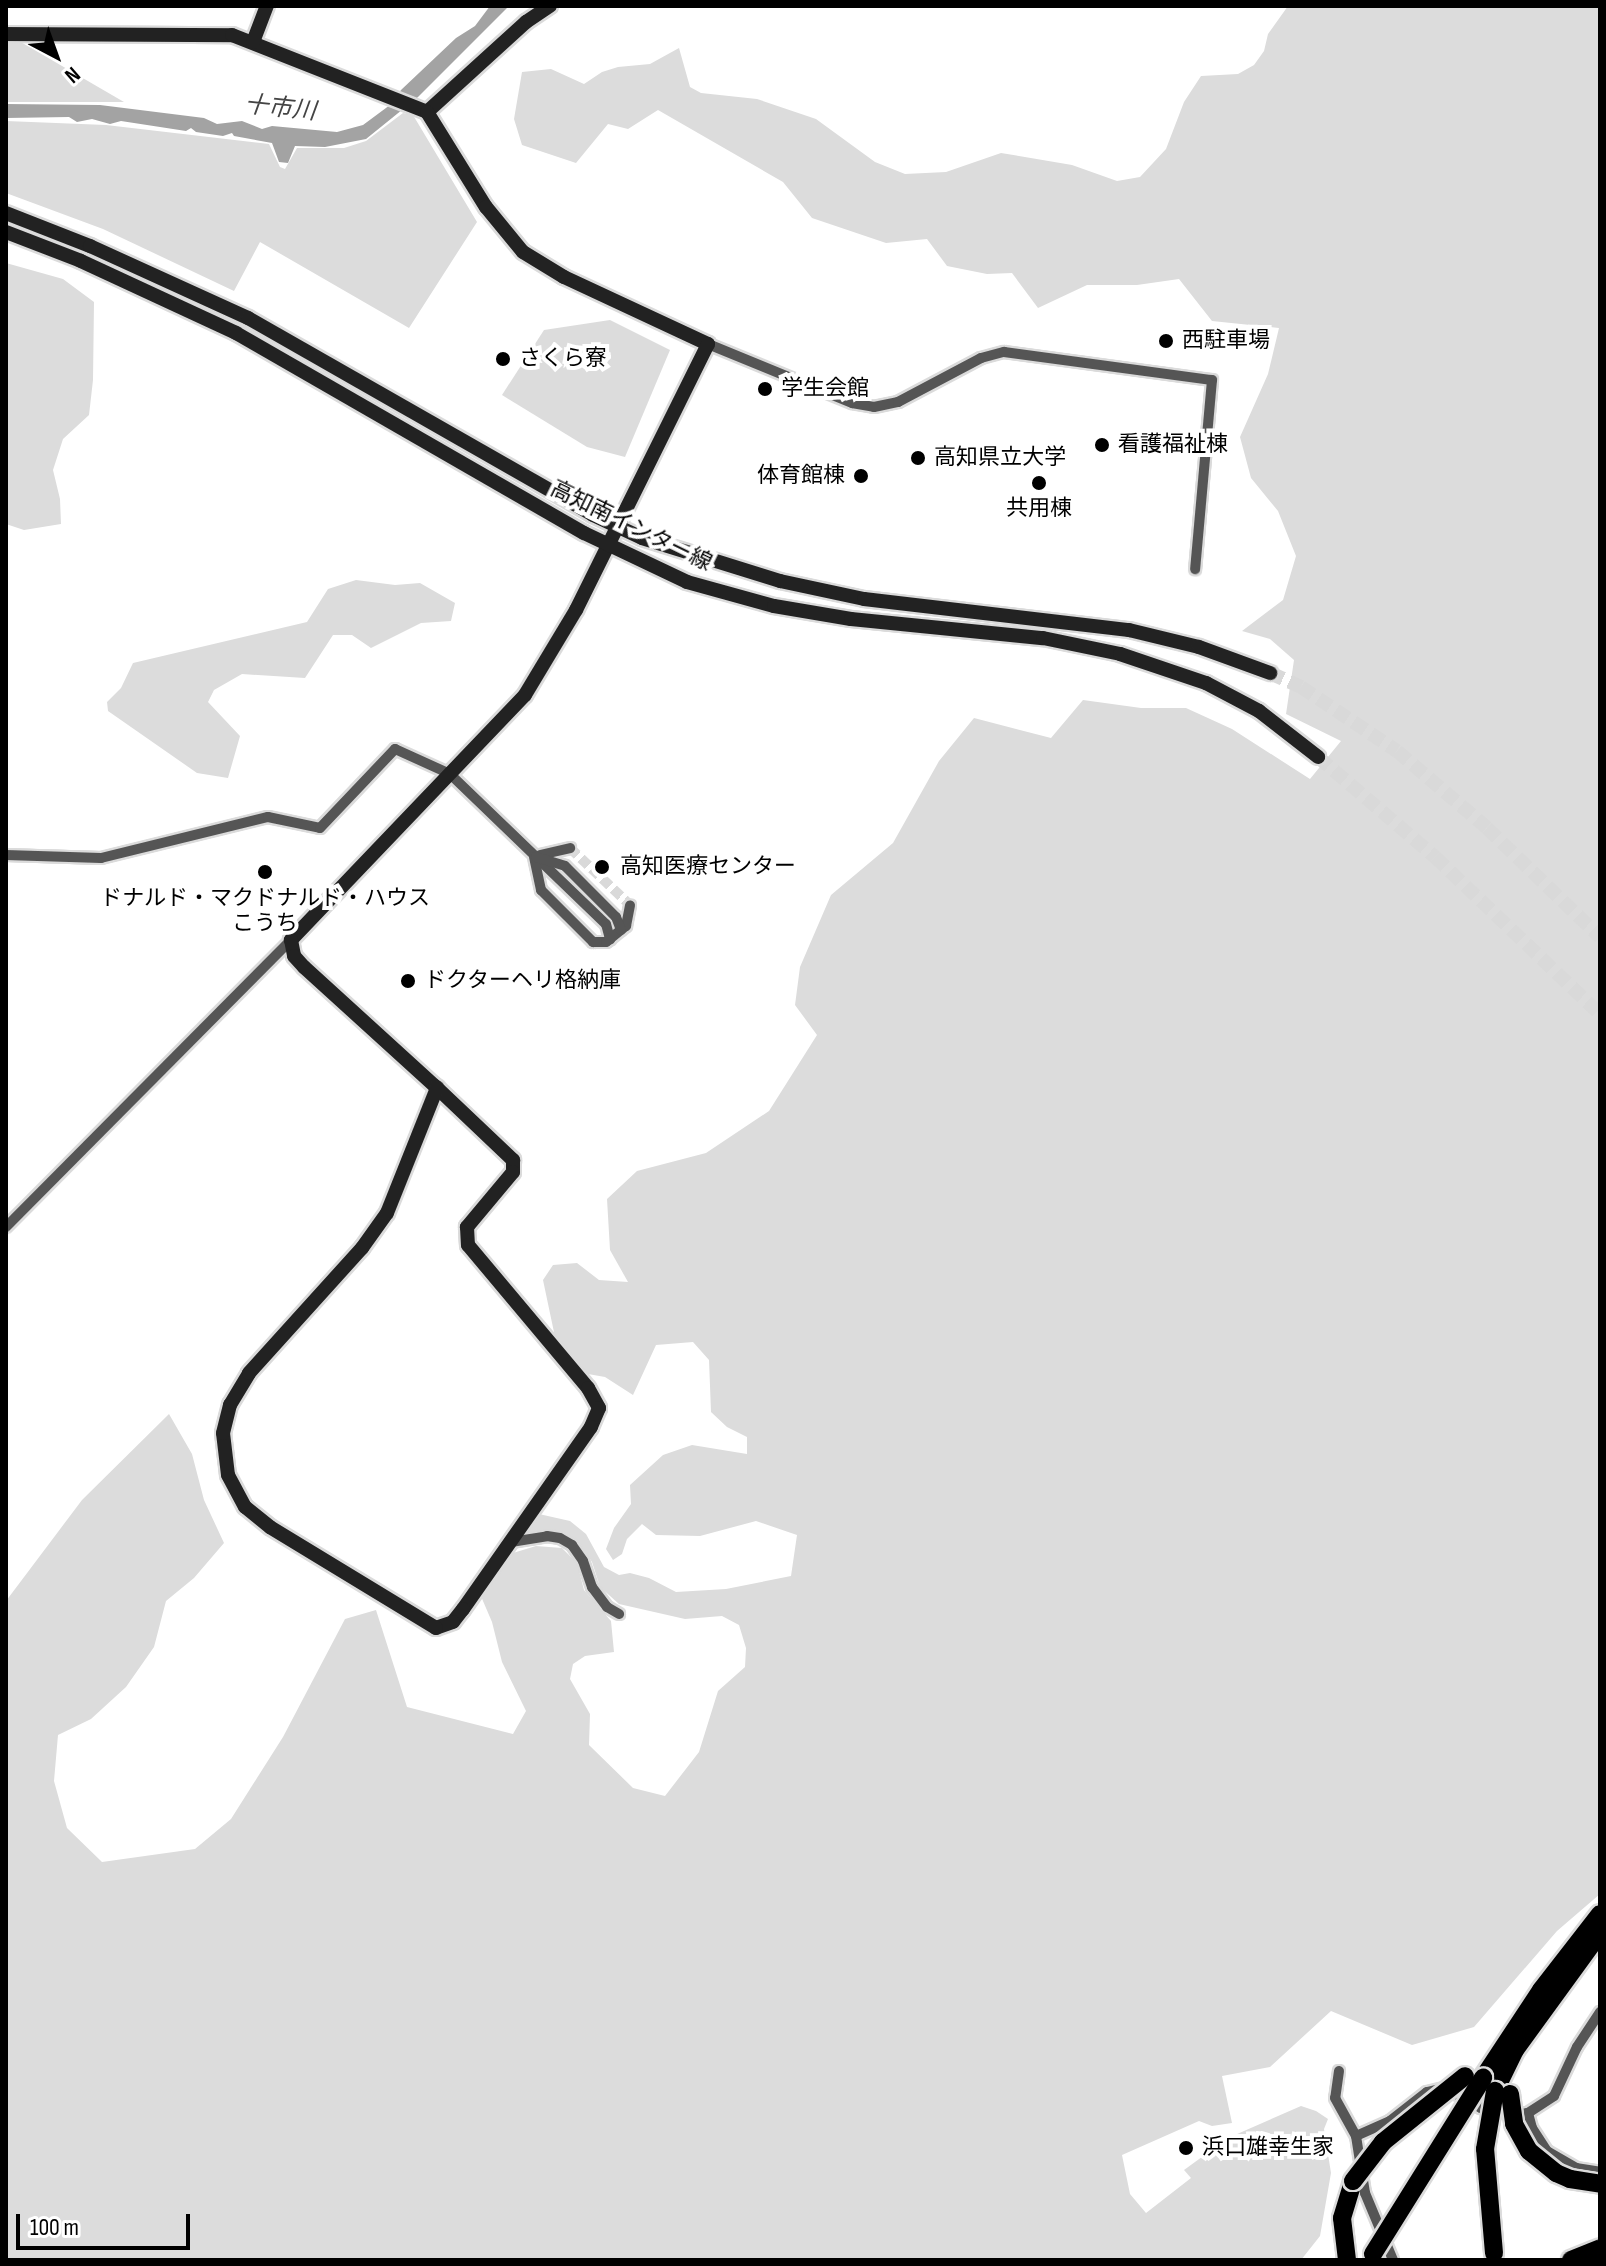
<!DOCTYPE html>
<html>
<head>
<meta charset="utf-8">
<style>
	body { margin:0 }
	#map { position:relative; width:1606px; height:2266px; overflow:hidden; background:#fff; font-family:"Sofia Sans Condensed","Noto Sans JP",sans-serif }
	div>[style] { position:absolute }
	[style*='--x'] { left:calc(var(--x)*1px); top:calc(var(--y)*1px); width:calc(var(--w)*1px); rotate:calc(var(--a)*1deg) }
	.green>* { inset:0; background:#dcdcdc }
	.water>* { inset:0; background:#a3a3a3 }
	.street-tunnel>* { height:10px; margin-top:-5px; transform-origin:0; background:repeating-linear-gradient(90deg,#d9d9d9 0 10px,transparent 0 15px) }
	.secondary-tunnel>* { height:14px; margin-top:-7px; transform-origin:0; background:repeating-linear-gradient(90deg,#d9d9d9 0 14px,transparent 0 21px) }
	.roads { filter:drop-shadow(2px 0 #dbdbdb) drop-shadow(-2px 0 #dbdbdb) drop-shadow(0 2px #dbdbdb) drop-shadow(0 -2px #dbdbdb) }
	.street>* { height:10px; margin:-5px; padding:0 5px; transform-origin:5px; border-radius:5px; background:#555 }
	.secondary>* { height:14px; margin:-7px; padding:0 7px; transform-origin:7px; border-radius:7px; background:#222 }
	.highway>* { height:18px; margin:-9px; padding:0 9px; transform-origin:9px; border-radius:9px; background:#000 }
	.bridges { filter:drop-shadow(2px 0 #dbdbdb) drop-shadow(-2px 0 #dbdbdb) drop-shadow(0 2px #dbdbdb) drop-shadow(0 -2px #dbdbdb) }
	.highway-bridge>* { height:18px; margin:-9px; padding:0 9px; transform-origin:9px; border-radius:9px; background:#000 }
	.dots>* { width:22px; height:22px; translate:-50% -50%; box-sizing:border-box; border:4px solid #fff; border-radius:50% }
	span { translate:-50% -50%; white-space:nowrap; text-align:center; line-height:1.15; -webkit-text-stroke:8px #fff; paint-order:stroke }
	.poi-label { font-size:22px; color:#000 }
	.left { translate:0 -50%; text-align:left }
	.right { translate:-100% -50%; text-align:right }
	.street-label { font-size:22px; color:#000 }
	.water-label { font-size:24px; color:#444; font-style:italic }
	.frame { position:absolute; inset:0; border:8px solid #000; pointer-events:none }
	.north { position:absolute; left:16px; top:16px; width:80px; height:80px; -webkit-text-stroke:6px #fff; paint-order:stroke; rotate:139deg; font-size:22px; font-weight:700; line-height:32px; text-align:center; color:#000 }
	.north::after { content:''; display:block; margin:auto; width:28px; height:36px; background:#000; clip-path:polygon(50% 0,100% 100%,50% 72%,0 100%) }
	.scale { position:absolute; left:16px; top:2214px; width:174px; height:36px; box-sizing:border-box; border:4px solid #000; border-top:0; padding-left:10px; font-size:24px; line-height:28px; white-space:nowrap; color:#000; -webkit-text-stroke:6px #fff; paint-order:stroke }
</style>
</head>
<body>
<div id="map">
	<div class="green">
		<i style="clip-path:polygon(1288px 6px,1600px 6px,1600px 1894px,1557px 1931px,1474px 2027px,1412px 2045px,1331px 2011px,1270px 2067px,1222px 2076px,1232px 2123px,1212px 2126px,1199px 2121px,1122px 2155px,1130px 2194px,1146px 2213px,1191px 2178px,1184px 2170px,1228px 2138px,1301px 2106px,1316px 2111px,1328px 2119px,1324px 2129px,1331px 2173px,1320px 2236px,1301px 2260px,6px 2260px,6px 1601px,82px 1500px,169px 1414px,192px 1454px,204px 1500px,224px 1543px,194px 1578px,166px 1601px,154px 1647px,126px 1687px,91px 1719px,58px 1735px,54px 1781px,67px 1828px,102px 1862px,195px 1849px,231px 1819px,283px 1737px,345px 1619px,376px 1610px,407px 1707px,513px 1734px,526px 1711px,502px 1662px,492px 1622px,480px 1594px,506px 1555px,536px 1546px,562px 1548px,577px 1563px,584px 1590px,611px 1621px,614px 1652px,585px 1656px,573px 1664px,570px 1679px,590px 1714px,589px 1745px,633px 1788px,665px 1796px,699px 1752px,718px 1691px,745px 1667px,746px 1648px,739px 1625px,722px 1616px,685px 1619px,619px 1604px,600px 1587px,592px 1562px,578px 1541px,564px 1533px,527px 1533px,539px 1514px,570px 1521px,586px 1534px,604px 1567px,619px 1575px,630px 1573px,649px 1578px,676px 1592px,726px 1589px,791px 1576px,797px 1535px,756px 1521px,700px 1536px,656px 1535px,642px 1524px,627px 1539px,622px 1554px,613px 1560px,606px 1549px,614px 1528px,631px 1504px,630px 1485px,663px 1455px,692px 1445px,747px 1454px,747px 1437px,727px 1427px,711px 1412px,709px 1360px,693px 1342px,656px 1345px,633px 1395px,605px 1377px,588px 1374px,555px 1337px,543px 1280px,553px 1265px,577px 1263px,599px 1280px,628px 1282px,610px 1250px,607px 1199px,637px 1171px,706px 1153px,769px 1111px,817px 1035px,795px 1005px,800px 967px,831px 895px,893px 843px,939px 761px,974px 718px,1051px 738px,1083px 700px,1141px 708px,1186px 708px,1232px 729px,1310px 779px,1341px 741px,1286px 714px,1294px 660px,1270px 639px,1242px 631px,1283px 600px,1296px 556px,1278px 511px,1251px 478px,1240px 437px,1268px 374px,1279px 328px,1212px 321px,1179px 279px,1137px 285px,1087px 285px,1038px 308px,1012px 273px,987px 274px,947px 266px,927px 239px,886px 243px,812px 218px,783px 182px,658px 110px,628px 129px,608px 124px,576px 163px,522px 145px,514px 119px,522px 72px,551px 69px,584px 84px,602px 72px,618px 67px,650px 64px,679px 48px,690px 87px,701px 93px,757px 99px,816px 119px,875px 162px,905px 174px,946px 172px,1001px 153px,1072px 165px,1117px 181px,1140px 177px,1166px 149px,1184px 102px,1201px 76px,1238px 74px,1254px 65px,1264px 51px,1268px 34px)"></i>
		<i style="clip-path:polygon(6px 41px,19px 41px,124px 102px,6px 102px)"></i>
		<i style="clip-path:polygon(403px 113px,413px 115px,477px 222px,409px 328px,260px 242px,234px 291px,103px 229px,6px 193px,6px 121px,106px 125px,269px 144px,280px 167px,285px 169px,297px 148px,344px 148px,366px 141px)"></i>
		<i style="clip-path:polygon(6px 263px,63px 279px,94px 302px,93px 380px,89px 415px,63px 439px,53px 470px,60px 499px,61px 524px,24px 530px,6px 524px)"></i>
		<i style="clip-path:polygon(610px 320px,670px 350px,625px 457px,587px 447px,502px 395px,544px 330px)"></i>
		<i style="clip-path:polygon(356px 580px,395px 585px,420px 583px,455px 603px,451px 621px,421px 623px,371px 648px,352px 635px,333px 635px,305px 678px,242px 674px,214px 690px,208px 702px,240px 736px,228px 778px,197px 773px,108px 711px,107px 702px,121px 688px,133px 663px,307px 622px,328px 589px)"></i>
	</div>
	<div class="water">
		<i style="clip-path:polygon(490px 6px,509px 6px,418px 97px,366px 139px,325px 147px,295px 146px,288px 163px,279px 162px,272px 143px,234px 136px,232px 133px,223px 136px,196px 132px,191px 128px,186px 131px,121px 121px,110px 124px,92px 119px,77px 122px,69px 117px,6px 118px,6px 104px,100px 105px,204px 118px,217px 124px,242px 121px,262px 129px,272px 126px,337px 132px,363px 125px,390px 105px,401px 90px,456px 38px,475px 26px)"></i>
	</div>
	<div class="street-tunnel">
		<i style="--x:570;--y:848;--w:83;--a:43.5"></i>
	</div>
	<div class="secondary-tunnel">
		<i style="--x:1270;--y:673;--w:34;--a:24"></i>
		<i style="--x:1301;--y:687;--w:115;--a:33.7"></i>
		<i style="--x:1397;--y:751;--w:118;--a:40.5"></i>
		<i style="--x:1487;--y:828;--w:157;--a:44"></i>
		<i style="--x:1318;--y:757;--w:154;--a:40.5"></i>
		<i style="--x:1435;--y:857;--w:228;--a:43.6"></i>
	</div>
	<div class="roads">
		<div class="street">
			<i style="--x:708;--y:344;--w:156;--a:22.3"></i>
			<i style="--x:852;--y:403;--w:22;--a:10"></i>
			<i style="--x:874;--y:407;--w:25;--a:-12"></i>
			<i style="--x:898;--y:402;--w:94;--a:-27.9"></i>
			<i style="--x:981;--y:358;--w:24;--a:-15"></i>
			<i style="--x:1004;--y:352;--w:210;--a:7.7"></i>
			<i style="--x:1212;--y:380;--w:190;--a:95.1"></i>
			<i style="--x:6;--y:855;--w:95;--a:1.8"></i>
			<i style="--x:101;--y:858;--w:172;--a:-13.8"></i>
			<i style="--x:268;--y:817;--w:53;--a:11.9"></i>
			<i style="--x:320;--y:828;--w:109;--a:-46.5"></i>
			<i style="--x:395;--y:749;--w:60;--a:24.4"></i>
			<i style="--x:450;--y:774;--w:216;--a:43.9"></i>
			<i style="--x:606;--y:924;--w:16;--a:75"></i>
			<i style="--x:540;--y:855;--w:31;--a:-13"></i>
			<i style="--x:534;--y:857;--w:34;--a:78"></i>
			<i style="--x:541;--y:890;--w:74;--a:45"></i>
			<i style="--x:593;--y:942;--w:13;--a:0"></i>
			<i style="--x:606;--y:942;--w:26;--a:-39"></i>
			<i style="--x:626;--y:926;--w:21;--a:-79"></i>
			<i style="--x:536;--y:857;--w:30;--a:17"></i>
			<i style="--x:565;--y:866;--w:72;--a:45"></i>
			<i style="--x:616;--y:917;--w:14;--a:69"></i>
			<i style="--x:6;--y:1227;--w:404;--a:-45.2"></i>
			<i style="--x:511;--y:1542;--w:36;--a:-9"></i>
			<i style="--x:547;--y:1536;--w:13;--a:9"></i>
			<i style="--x:560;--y:1538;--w:14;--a:30"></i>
			<i style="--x:572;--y:1545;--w:19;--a:55"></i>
			<i style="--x:583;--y:1561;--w:28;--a:71"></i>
			<i style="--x:592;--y:1587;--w:25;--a:53"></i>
			<i style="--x:607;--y:1607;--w:14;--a:30"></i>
			<i style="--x:1339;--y:2071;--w:27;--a:98"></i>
			<i style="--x:1335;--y:2098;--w:43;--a:61.1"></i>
			<i style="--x:1356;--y:2136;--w:37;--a:-24"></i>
			<i style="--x:1390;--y:2121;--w:47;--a:-38.1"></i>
			<i style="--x:1427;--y:2092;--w:18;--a:-13"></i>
			<i style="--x:1445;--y:2088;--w:41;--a:29.1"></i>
			<i style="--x:1481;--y:2108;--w:35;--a:12"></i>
			<i style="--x:1515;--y:2115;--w:13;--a:-9"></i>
			<i style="--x:1528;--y:2113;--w:16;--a:75"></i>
			<i style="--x:1532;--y:2128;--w:27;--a:57"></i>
			<i style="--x:1547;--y:2151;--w:34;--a:30"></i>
			<i style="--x:1576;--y:2168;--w:24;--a:9"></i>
			<i style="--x:1528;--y:2113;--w:31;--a:-33"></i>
			<i style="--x:1554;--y:2096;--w:54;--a:-64.9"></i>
			<i style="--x:1577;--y:2047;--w:42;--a:-56.7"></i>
			<i style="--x:1356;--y:2136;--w:58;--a:81"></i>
			<i style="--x:1365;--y:2193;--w:73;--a:67.3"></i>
		</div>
		<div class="secondary">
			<i style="--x:6;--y:34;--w:226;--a:0.3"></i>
			<i style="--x:232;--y:35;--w:210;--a:21.5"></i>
			<i style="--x:427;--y:112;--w:134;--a:-42.3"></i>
			<i style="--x:526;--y:22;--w:29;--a:-34"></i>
			<i style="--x:253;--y:42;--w:39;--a:-69"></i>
			<i style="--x:427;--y:112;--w:112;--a:58.2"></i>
			<i style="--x:486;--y:207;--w:58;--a:50.6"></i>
			<i style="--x:523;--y:252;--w:48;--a:31.4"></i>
			<i style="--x:564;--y:277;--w:159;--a:25"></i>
			<i style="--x:708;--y:344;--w:297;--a:116.4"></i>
			<i style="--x:576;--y:610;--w:99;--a:121"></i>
			<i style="--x:525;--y:695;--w:339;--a:133.7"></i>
			<i style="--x:291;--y:940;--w:16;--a:79"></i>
			<i style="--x:294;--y:956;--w:15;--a:48"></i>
			<i style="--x:304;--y:967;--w:177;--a:42.3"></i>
			<i style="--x:435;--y:1086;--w:108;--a:43.5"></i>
			<i style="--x:513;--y:1160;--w:12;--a:90"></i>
			<i style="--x:513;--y:1172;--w:72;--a:129.9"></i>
			<i style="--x:467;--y:1227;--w:18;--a:87"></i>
			<i style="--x:468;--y:1245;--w:187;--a:50"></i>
			<i style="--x:588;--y:1388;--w:23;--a:61"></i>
			<i style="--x:599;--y:1408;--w:21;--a:113"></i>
			<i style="--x:591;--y:1427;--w:223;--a:125.1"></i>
			<i style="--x:463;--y:1609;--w:16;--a:128"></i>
			<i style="--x:453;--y:1622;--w:18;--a:161"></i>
			<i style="--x:436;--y:1628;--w:194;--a:-148.7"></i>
			<i style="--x:270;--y:1527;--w:32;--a:-141"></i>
			<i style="--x:245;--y:1507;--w:36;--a:-118"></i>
			<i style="--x:228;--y:1475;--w:42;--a:-96.8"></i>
			<i style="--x:223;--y:1433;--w:29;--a:-76"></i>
			<i style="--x:230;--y:1405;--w:37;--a:-59"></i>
			<i style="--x:249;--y:1373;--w:169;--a:-47.9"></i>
			<i style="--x:362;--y:1248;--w:43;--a:-54.5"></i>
			<i style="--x:387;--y:1213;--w:135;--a:-68.2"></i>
			<i style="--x:6;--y:213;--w:90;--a:21.4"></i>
			<i style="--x:90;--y:246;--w:174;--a:24.5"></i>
			<i style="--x:248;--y:318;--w:397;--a:29.7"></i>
			<i style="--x:593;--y:515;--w:54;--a:25.1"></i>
			<i style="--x:642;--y:538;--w:145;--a:17.3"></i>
			<i style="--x:780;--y:581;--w:86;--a:12.1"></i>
			<i style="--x:864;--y:599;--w:267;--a:6.7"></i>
			<i style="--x:1129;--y:630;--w:72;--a:13.7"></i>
			<i style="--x:1199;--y:647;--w:76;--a:20.1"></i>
			<i style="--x:6;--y:232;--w:80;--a:21.1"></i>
			<i style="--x:81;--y:261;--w:171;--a:24.9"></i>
			<i style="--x:236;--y:333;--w:401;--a:29.9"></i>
			<i style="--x:584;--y:533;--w:114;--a:25.4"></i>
			<i style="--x:687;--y:582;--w:90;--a:15.4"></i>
			<i style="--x:774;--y:606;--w:78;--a:9.6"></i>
			<i style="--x:851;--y:619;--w:193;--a:5.7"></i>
			<i style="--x:1043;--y:638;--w:79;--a:11.7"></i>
			<i style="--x:1120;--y:654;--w:91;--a:18.6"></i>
			<i style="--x:1206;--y:683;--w:60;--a:27.8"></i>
			<i style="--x:1259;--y:711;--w:75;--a:37.9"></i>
		</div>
		<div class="highway">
			<i style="--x:1483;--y:2078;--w:105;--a:-56.6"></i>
			<i style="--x:1541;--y:1990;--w:96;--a:-52.2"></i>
			<i style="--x:1495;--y:2091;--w:46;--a:-64"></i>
			<i style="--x:1515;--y:2050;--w:145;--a:-54"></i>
			<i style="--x:1347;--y:2260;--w:42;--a:-96.8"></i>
			<i style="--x:1342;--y:2218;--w:39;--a:-73"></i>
			<i style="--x:1571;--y:2260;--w:31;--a:-22"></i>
		</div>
	</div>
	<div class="bridges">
		<div class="highway-bridge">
			<i style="--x:1510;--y:2094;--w:30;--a:82"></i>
			<i style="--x:1514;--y:2124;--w:31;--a:61"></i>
			<i style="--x:1529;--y:2151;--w:35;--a:39"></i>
			<i style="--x:1556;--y:2173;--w:15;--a:23"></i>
			<i style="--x:1570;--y:2179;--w:30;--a:9"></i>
			<i style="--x:1353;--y:2181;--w:49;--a:-52.4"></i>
			<i style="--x:1383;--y:2142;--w:105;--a:-38.8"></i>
			<i style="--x:1494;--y:2253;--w:104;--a:-94.9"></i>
			<i style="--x:1485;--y:2149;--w:59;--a:-80.2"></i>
			<i style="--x:1373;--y:2254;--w:208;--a:-58"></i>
		</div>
	</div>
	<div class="dots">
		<i style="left:1166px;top:341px;background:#000"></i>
		<i style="left:503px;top:359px;background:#000"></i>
		<i style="left:765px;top:389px;background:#000"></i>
		<i style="left:1102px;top:445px;background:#000"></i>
		<i style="left:918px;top:458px;background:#000"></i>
		<i style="left:861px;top:476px;background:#000"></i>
		<i style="left:1039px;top:483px;background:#000"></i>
		<i style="left:602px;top:867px;background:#000"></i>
		<i style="left:265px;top:872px;background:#000"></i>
		<i style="left:408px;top:981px;background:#000"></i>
		<i style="left:1186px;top:2148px;background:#000"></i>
	</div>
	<div class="poi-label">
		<span class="left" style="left:1182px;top:341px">西駐車場</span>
		<span class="left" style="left:519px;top:359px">さくら寮</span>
		<span class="left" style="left:781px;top:389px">学生会館</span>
		<span class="left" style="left:1118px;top:445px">看護福祉棟</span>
		<span class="left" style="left:934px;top:458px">高知県立大学</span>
		<span class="right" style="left:845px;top:476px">体育館棟</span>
		<span style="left:1039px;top:509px">共用棟</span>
		<span class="left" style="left:620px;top:867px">高知医療センター</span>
		<span style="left:265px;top:911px">ドナルド・マクドナルド・ハウス<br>こうち</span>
		<span class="left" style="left:424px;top:981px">ドクターヘリ格納庫</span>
		<span class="left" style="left:1202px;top:2148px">浜口雄幸生家</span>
	</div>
	<div class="street-label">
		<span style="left:631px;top:526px;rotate:26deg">高知南インター線</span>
	</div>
	<div class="water-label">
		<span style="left:280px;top:108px;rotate:6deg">十市川</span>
	</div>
	<div class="frame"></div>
	<div class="north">N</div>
	<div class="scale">100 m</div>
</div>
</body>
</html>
